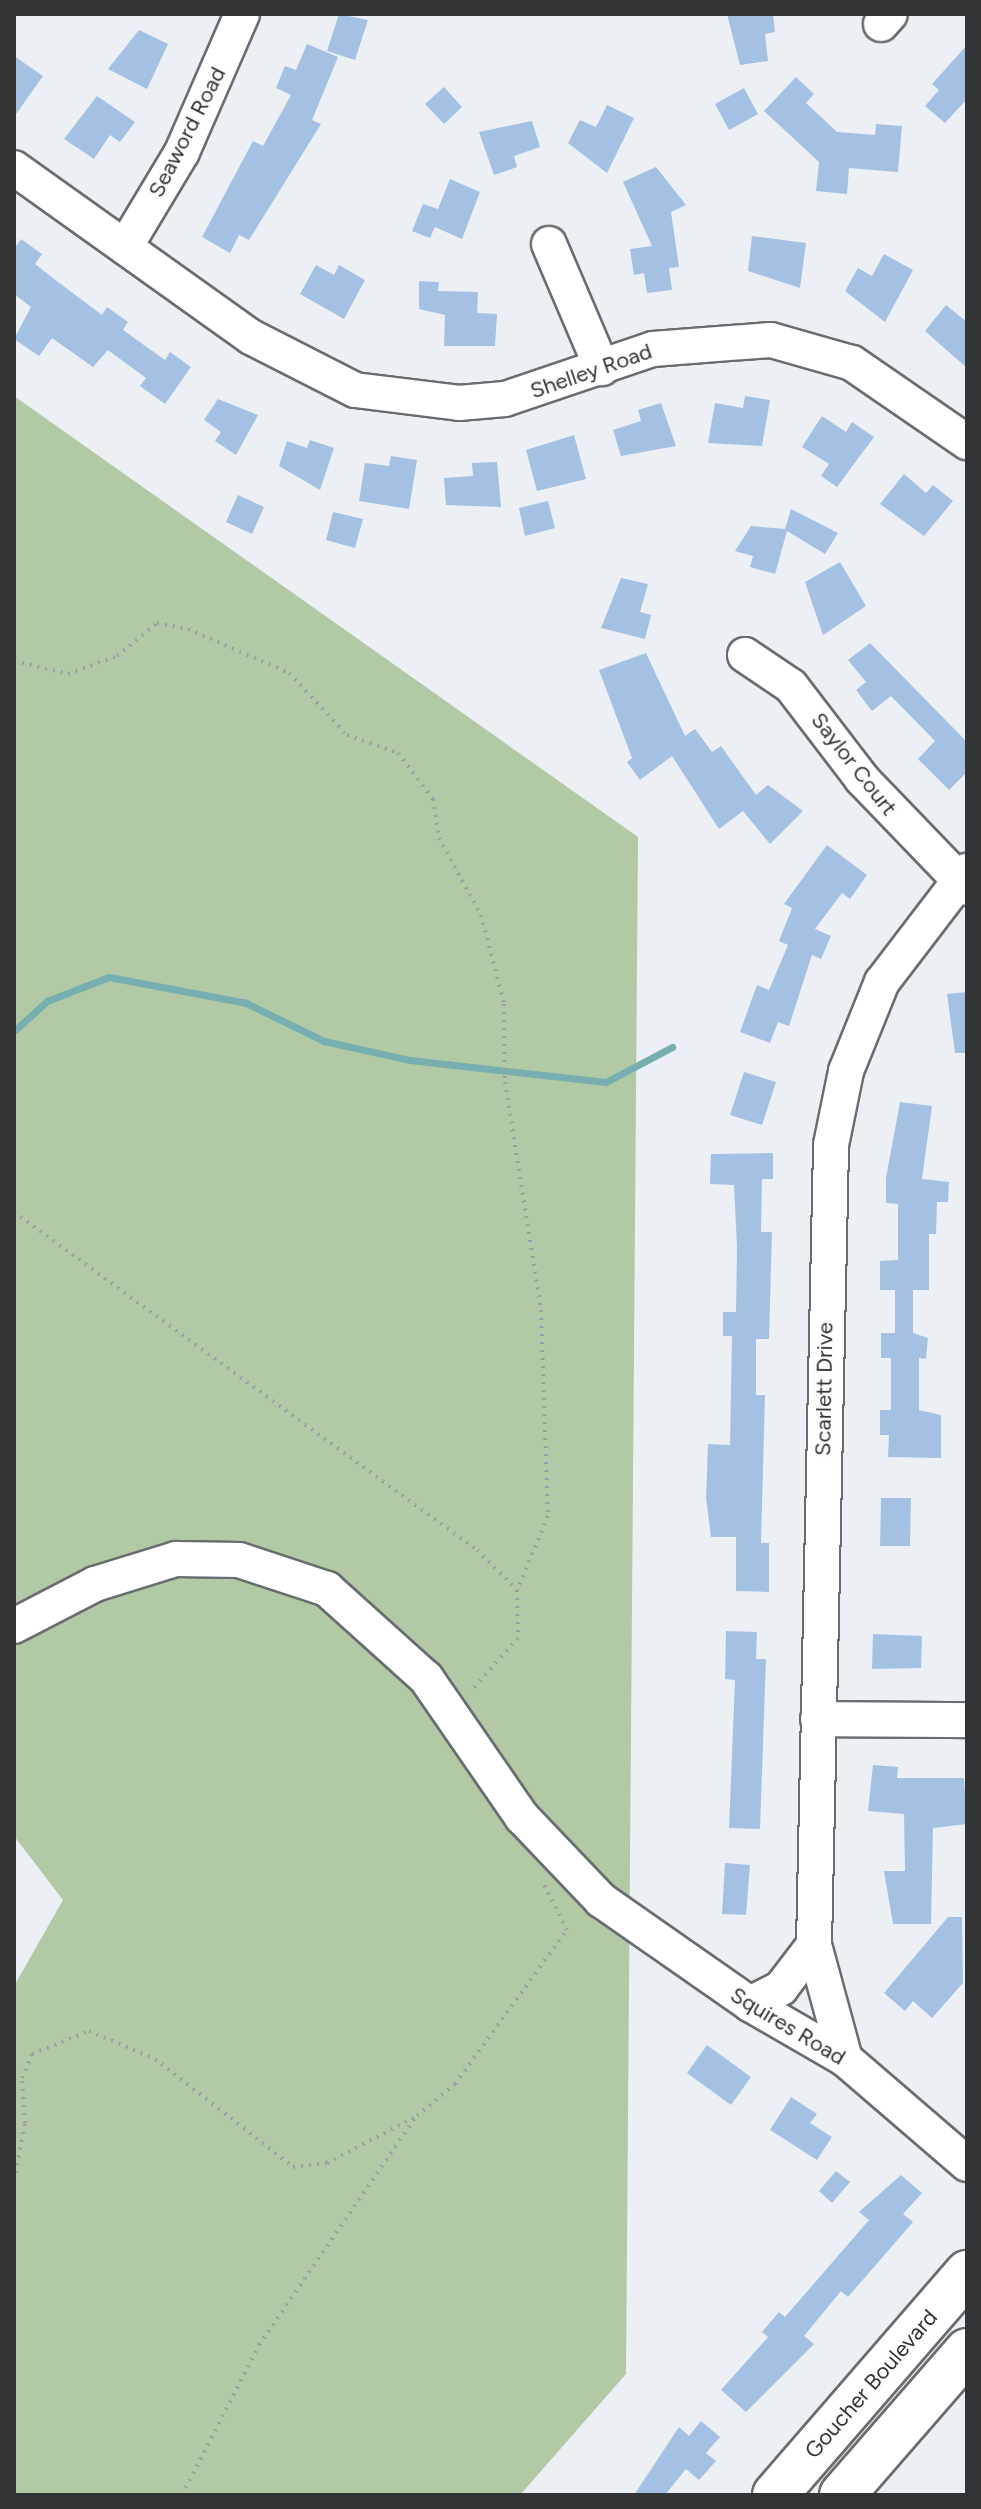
<!DOCTYPE html>
<html>
<head>
<meta charset="utf-8">
<style>
	body { margin:0 }
	#map { position:relative; width:981px; height:2509px; overflow:hidden; background:#ecf0f4; font-family:Figtree,sans-serif }
	div>[style] { position:absolute }
	[style*='--x'] { left:calc(var(--x)*1px); top:calc(var(--y)*1px); width:calc(var(--w)*1px); rotate:calc(var(--a)*1deg) }
	.forest>* { inset:0; background:#b1c9a4 }
	.stream>* { height:7px; margin:-3.5px; padding:0 3.5px; transform-origin:3.5px; border-radius:3.5px; background:#77aeb0 }
	.building>* { inset:0; background:#a4c1e3 }
	.path>* { height:4px; margin-top:-2px; transform-origin:0; background:repeating-linear-gradient(90deg,#9d9fa3 0 2px,transparent 0 8px) }
	.roads { filter:drop-shadow(2px 0 #6a6d70) drop-shadow(-2px 0 #6a6d70) drop-shadow(0 2px #6a6d70) drop-shadow(0 -2px #6a6d70) }
	.minor>* { height:34px; margin:-17px; padding:0 17px; transform-origin:17px; border-radius:17px; background:#fff }
	.major>* { height:44px; margin:-22px; padding:0 22px; transform-origin:22px; border-radius:22px; background:#fff }
	span { translate:-50% -50%; white-space:nowrap; text-align:center; line-height:1.15; -webkit-text-stroke:6px #fcfdff; paint-order:stroke }
	.street-label { font-size:22px; color:#323335 }
	.frame { position:absolute; inset:0; border:16px solid #323335; pointer-events:none }
</style>
</head>
<body>
<div id="map">
	<div class="forest">
		<i style="clip-path:polygon(14px 396px,638px 837px,626px 2374px,520px 2495px,14px 2495px,14px 1986px,63px 1900px,14px 1836px)"></i>
	</div>
	<div class="stream">
		<i style="--x:14;--y:1031;--w:45;--a:-42.3"></i>
		<i style="--x:47;--y:1001;--w:66;--a:-21.2"></i>
		<i style="--x:109;--y:977;--w:139;--a:10.7"></i>
		<i style="--x:246;--y:1003;--w:87;--a:26"></i>
		<i style="--x:324;--y:1041;--w:88;--a:12.5"></i>
		<i style="--x:410;--y:1060;--w:197;--a:6.4"></i>
		<i style="--x:606;--y:1082;--w:75;--a:-27.9"></i>
	</div>
	<div class="building">
		<i style="clip-path:polygon(339px 14px,368px 20px,355px 60px,327px 51px)"></i>
		<i style="clip-path:polygon(727px 14px,773px 14px,775px 32px,765px 34px,768px 61px,740px 65px)"></i>
		<i style="clip-path:polygon(139px 30px,168px 44px,147px 89px,108px 69px)"></i>
		<i style="clip-path:polygon(307px 44px,338px 57px,312px 120px,321px 124px,249px 240px,239px 235px,230px 253px,202px 237px,253px 141px,263px 146px,291px 95px,276px 88px,285px 66px,296px 70px)"></i>
		<i style="clip-path:polygon(967px 45px,967px 99px,945px 123px,925px 106px,939px 90px,932px 84px)"></i>
		<i style="clip-path:polygon(14px 56px,43px 76px,14px 117px)"></i>
		<i style="clip-path:polygon(796px 77px,814px 94px,806px 103px,837px 132px,875px 135px,876px 124px,902px 126px,898px 172px,849px 168px,847px 194px,816px 191px,819px 162px,764px 111px)"></i>
		<i style="clip-path:polygon(444px 87px,462px 107px,444px 124px,425px 104px)"></i>
		<i style="clip-path:polygon(744px 88px,758px 114px,729px 130px,715px 104px)"></i>
		<i style="clip-path:polygon(97px 96px,135px 122px,120px 142px,110px 135px,94px 159px,64px 139px)"></i>
		<i style="clip-path:polygon(607px 105px,634px 118px,607px 173px,568px 143px,580px 120px,596px 127px)"></i>
		<i style="clip-path:polygon(532px 121px,540px 147px,514px 156px,517px 167px,494px 175px,479px 132px)"></i>
		<i style="clip-path:polygon(656px 167px,686px 205px,671px 212px,679px 267px,669px 268px,672px 290px,647px 293px,644px 273px,634px 275px,630px 249px,652px 246px,623px 182px)"></i>
		<i style="clip-path:polygon(450px 179px,480px 192px,462px 239px,435px 227px,430px 238px,412px 231px,423px 204px,438px 209px)"></i>
		<i style="clip-path:polygon(752px 236px,806px 243px,800px 288px,748px 271px)"></i>
		<i style="clip-path:polygon(21px 239px,42px 254px,35px 264px,58px 282px,102px 315px,107px 307px,128px 322px,123px 330px,165px 360px,170px 352px,191px 367px,165px 404px,140px 386px,146px 378px,108px 350px,93px 367px,52px 338px,39px 356px,14px 339px,31px 307px,14px 294px,14px 249px)"></i>
		<i style="clip-path:polygon(884px 254px,913px 270px,885px 322px,845px 291px,858px 268px,872px 276px)"></i>
		<i style="clip-path:polygon(316px 265px,334px 275px,339px 265px,365px 280px,344px 319px,300px 294px)"></i>
		<i style="clip-path:polygon(419px 281px,439px 282px,438px 291px,478px 292px,477px 313px,497px 314px,495px 346px,444px 346px,445px 315px,419px 309px)"></i>
		<i style="clip-path:polygon(946px 305px,967px 322px,967px 368px,925px 331px)"></i>
		<i style="clip-path:polygon(745px 396px,770px 400px,762px 446px,708px 443px,715px 403px,743px 408px)"></i>
		<i style="clip-path:polygon(218px 399px,258px 415px,236px 455px,215px 441px,221px 432px,204px 420px)"></i>
		<i style="clip-path:polygon(661px 403px,676px 446px,621px 456px,613px 430px,641px 421px,638px 410px)"></i>
		<i style="clip-path:polygon(822px 416px,846px 432px,852px 422px,874px 437px,837px 487px,821px 476px,829px 464px,802px 447px)"></i>
		<i style="clip-path:polygon(574px 435px,586px 479px,537px 491px,526px 450px)"></i>
		<i style="clip-path:polygon(310px 440px,334px 448px,320px 490px,279px 466px,287px 441px,307px 448px)"></i>
		<i style="clip-path:polygon(391px 456px,417px 460px,409px 509px,359px 501px,365px 463px,389px 466px)"></i>
		<i style="clip-path:polygon(497px 462px,501px 507px,446px 505px,444px 478px,473px 476px,472px 463px)"></i>
		<i style="clip-path:polygon(904px 474px,926px 493px,933px 485px,953px 501px,924px 536px,880px 504px)"></i>
		<i style="clip-path:polygon(238px 495px,264px 507px,252px 534px,226px 522px)"></i>
		<i style="clip-path:polygon(548px 501px,555px 528px,525px 536px,519px 508px)"></i>
		<i style="clip-path:polygon(791px 509px,838px 533px,825px 554px,787px 531px,775px 574px,750px 567px,753px 556px,735px 551px,751px 526px,785px 529px)"></i>
		<i style="clip-path:polygon(333px 512px,363px 519px,355px 548px,326px 540px)"></i>
		<i style="clip-path:polygon(840px 562px,866px 606px,823px 635px,805px 582px)"></i>
		<i style="clip-path:polygon(621px 578px,648px 584px,640px 612px,651px 615px,645px 639px,601px 628px)"></i>
		<i style="clip-path:polygon(870px 643px,967px 742px,967px 772px,949px 790px,918px 759px,935px 741px,891px 696px,872px 711px,856px 690px,866px 682px,848px 660px)"></i>
		<i style="clip-path:polygon(646px 653px,685px 736px,695px 729px,712px 752px,721px 746px,756px 795px,768px 785px,803px 811px,770px 844px,743px 811px,719px 829px,672px 756px,640px 780px,627px 762px,632px 758px,599px 670px)"></i>
		<i style="clip-path:polygon(827px 845px,867px 875px,850px 899px,842px 893px,815px 929px,831px 936px,821px 959px,812px 955px,789px 1026px,778px 1022px,770px 1043px,740px 1032px,757px 985px,769px 990px,788px 945px,779px 941px,792px 908px,784px 904px)"></i>
		<i style="clip-path:polygon(967px 992px,967px 1053px,955px 1053px,947px 994px)"></i>
		<i style="clip-path:polygon(744px 1072px,776px 1082px,762px 1125px,730px 1115px)"></i>
		<i style="clip-path:polygon(900px 1102px,932px 1106px,922px 1179px,949px 1182px,948px 1202px,937px 1202px,936px 1234px,929px 1234px,929px 1290px,913px 1290px,913px 1333px,928px 1338px,926px 1359px,919px 1358px,919px 1410px,941px 1415px,941px 1458px,888px 1457px,889px 1435px,880px 1435px,880px 1410px,891px 1410px,891px 1358px,881px 1358px,881px 1333px,895px 1333px,895px 1290px,880px 1290px,880px 1261px,898px 1260px,898px 1204px,886px 1203px,886px 1178px)"></i>
		<i style="clip-path:polygon(773px 1153px,773px 1179px,762px 1179px,761px 1232px,772px 1232px,769px 1339px,756px 1339px,756px 1395px,765px 1395px,761px 1543px,769px 1543px,769px 1592px,736px 1591px,736px 1537px,711px 1537px,706px 1498px,708px 1444px,730px 1445px,732px 1336px,723px 1336px,723px 1312px,736px 1312px,737px 1247px,734px 1185px,710px 1184px,711px 1154px)"></i>
		<i style="clip-path:polygon(881px 1498px,911px 1498px,910px 1546px,880px 1546px)"></i>
		<i style="clip-path:polygon(726px 1631px,757px 1632px,756px 1659px,766px 1659px,760px 1829px,729px 1828px,735px 1680px,725px 1679px)"></i>
		<i style="clip-path:polygon(873px 1634px,922px 1636px,921px 1668px,872px 1669px)"></i>
		<i style="clip-path:polygon(873px 1765px,898px 1767px,897px 1778px,964px 1778px,967px 1824px,933px 1828px,931px 1924px,893px 1924px,884px 1871px,905px 1871px,904px 1814px,868px 1811px)"></i>
		<i style="clip-path:polygon(725px 1863px,750px 1865px,746px 1915px,722px 1914px)"></i>
		<i style="clip-path:polygon(948px 1917px,962px 1917px,963px 1983px,932px 2018px,913px 2001px,905px 2011px,884px 1993px)"></i>
		<i style="clip-path:polygon(707px 2045px,751px 2077px,731px 2105px,687px 2073px)"></i>
		<i style="clip-path:polygon(791px 2097px,817px 2114px,810px 2123px,832px 2137px,817px 2160px,770px 2130px)"></i>
		<i style="clip-path:polygon(836px 2171px,850px 2182px,832px 2203px,819px 2191px)"></i>
		<i style="clip-path:polygon(901px 2175px,922px 2193px,903px 2214px,913px 2222px,848px 2297px,841px 2291px,804px 2336px,814px 2344px,746px 2412px,721px 2390px,768px 2337px,762px 2332px,779px 2312px,785px 2317px,869px 2220px,859px 2212px)"></i>
		<i style="clip-path:polygon(701px 2421px,720px 2437px,706px 2453px,716px 2461px,699px 2480px,686px 2469px,665px 2495px,634px 2495px,679px 2427px,689px 2436px)"></i>
	</div>
	<div class="path">
		<i style="--x:14;--y:661;--w:56;--a:13.5"></i>
		<i style="--x:68;--y:674;--w:52;--a:-20.2"></i>
		<i style="--x:117;--y:656;--w:52;--a:-39.5"></i>
		<i style="--x:157;--y:623;--w:32;--a:11"></i>
		<i style="--x:188;--y:629;--w:110;--a:23.5"></i>
		<i style="--x:289;--y:673;--w:85;--a:46.9"></i>
		<i style="--x:347;--y:735;--w:54;--a:19.4"></i>
		<i style="--x:398;--y:753;--w:58;--a:52.7"></i>
		<i style="--x:433;--y:799;--w:39;--a:81"></i>
		<i style="--x:439;--y:838;--w:88;--a:61.4"></i>
		<i style="--x:481;--y:915;--w:92;--a:75.5"></i>
		<i style="--x:504;--y:1004;--w:78;--a:89.3"></i>
		<i style="--x:505;--y:1082;--w:231;--a:81"></i>
		<i style="--x:541;--y:1310;--w:206;--a:88.1"></i>
		<i style="--x:548;--y:1516;--w:80;--a:112.7"></i>
		<i style="--x:517;--y:1590;--w:48;--a:88.8"></i>
		<i style="--x:518;--y:1638;--w:72;--a:131.6"></i>
		<i style="--x:14;--y:1212;--w:573;--a:36.13"></i>
		<i style="--x:477;--y:1550;--w:57;--a:45"></i>
		<i style="--x:14;--y:2181;--w:59;--a:-79.3"></i>
		<i style="--x:25;--y:2123;--w:45;--a:-93.8"></i>
		<i style="--x:22;--y:2078;--w:26;--a:-67"></i>
		<i style="--x:32;--y:2054;--w:61;--a:-22"></i>
		<i style="--x:89;--y:2031;--w:72;--a:23"></i>
		<i style="--x:155;--y:2059;--w:175;--a:38"></i>
		<i style="--x:293;--y:2167;--w:34;--a:-7"></i>
		<i style="--x:327;--y:2163;--w:102;--a:-27.6"></i>
		<i style="--x:417;--y:2116;--w:50;--a:-40.1"></i>
		<i style="--x:455;--y:2084;--w:190;--a:-54"></i>
		<i style="--x:567;--y:1930;--w:55;--a:-117"></i>
		<i style="--x:182;--y:2495;--w:169;--a:-62.8"></i>
		<i style="--x:259;--y:2345;--w:275;--a:-55.5"></i>
	</div>
	<div class="roads">
		<div class="minor">
			<i style="--x:881;--y:24;--w:13;--a:-48"></i>
			<i style="--x:14;--y:168;--w:291;--a:35.5"></i>
			<i style="--x:251;--y:337;--w:117;--a:27"></i>
			<i style="--x:355;--y:390;--w:105;--a:7.1"></i>
			<i style="--x:459;--y:403;--w:46;--a:-5"></i>
			<i style="--x:505;--y:399;--w:156;--a:-18.7"></i>
			<i style="--x:653;--y:349;--w:118;--a:-4.4"></i>
			<i style="--x:771;--y:340;--w:84;--a:15.9"></i>
			<i style="--x:852;--y:363;--w:140;--a:34.5"></i>
			<i style="--x:549;--y:244;--w:135;--a:66.9"></i>
			<i style="--x:125;--y:247;--w:111;--a:-59"></i>
			<i style="--x:182;--y:152;--w:150;--a:-66.5"></i>
			<i style="--x:745;--y:655;--w:55;--a:34"></i>
			<i style="--x:791;--y:686;--w:117;--a:52.6"></i>
			<i style="--x:862;--y:779;--w:151;--a:46.1"></i>
			<i style="--x:14;--y:1626;--w:91;--a:-27.4"></i>
			<i style="--x:95;--y:1584;--w:85;--a:-17.2"></i>
			<i style="--x:176;--y:1559;--w:63;--a:0.9"></i>
			<i style="--x:239;--y:1560;--w:93;--a:18.2"></i>
			<i style="--x:327;--y:1589;--w:133;--a:42"></i>
			<i style="--x:426;--y:1678;--w:169;--a:55.4"></i>
			<i style="--x:522;--y:1817;--w:115;--a:46.4"></i>
			<i style="--x:601;--y:1900;--w:182;--a:34.9"></i>
			<i style="--x:750;--y:2004;--w:110;--a:30.1"></i>
			<i style="--x:845;--y:2059;--w:161;--a:40.7"></i>
			<i style="--x:818;--y:1719;--w:149;--a:0.4"></i>
			<i style="--x:750;--y:2004;--w:35;--a:-27"></i>
			<i style="--x:781;--y:1988;--w:54;--a:-52.5"></i>
			<i style="--x:845;--y:2059;--w:118;--a:-105.2"></i>
			<i style="--x:814;--y:1945;--w:800;--a:-88.78"></i>
			<i style="--x:831;--y:1145;--w:76;--a:-78.5"></i>
			<i style="--x:846;--y:1071;--w:96;--a:-68"></i>
			<i style="--x:882;--y:982;--w:140;--a:-52.6"></i>
		</div>
		<div class="major">
			<i style="--x:775;--y:2495;--w:294;--a:-49.1"></i>
			<i style="--x:842;--y:2495;--w:191;--a:-49"></i>
		</div>
	</div>
	<div class="street-label">
		<span style="left:187px;top:132px;rotate:-63deg">Seaword Road</span>
		<span style="left:591px;top:371px;rotate:-19deg">Shelley Road</span>
		<span style="left:854px;top:764px;rotate:52deg">Saylor Court</span>
		<span style="left:824px;top:1389px;rotate:-89deg">Scarlett Drive</span>
		<span style="left:788px;top:2026px;rotate:31deg">Squires Road</span>
		<span style="left:871px;top:2384px;rotate:-49deg">Goucher Boulevard</span>
	</div>
	<div class="frame"></div>
</div>
</body>
</html>
